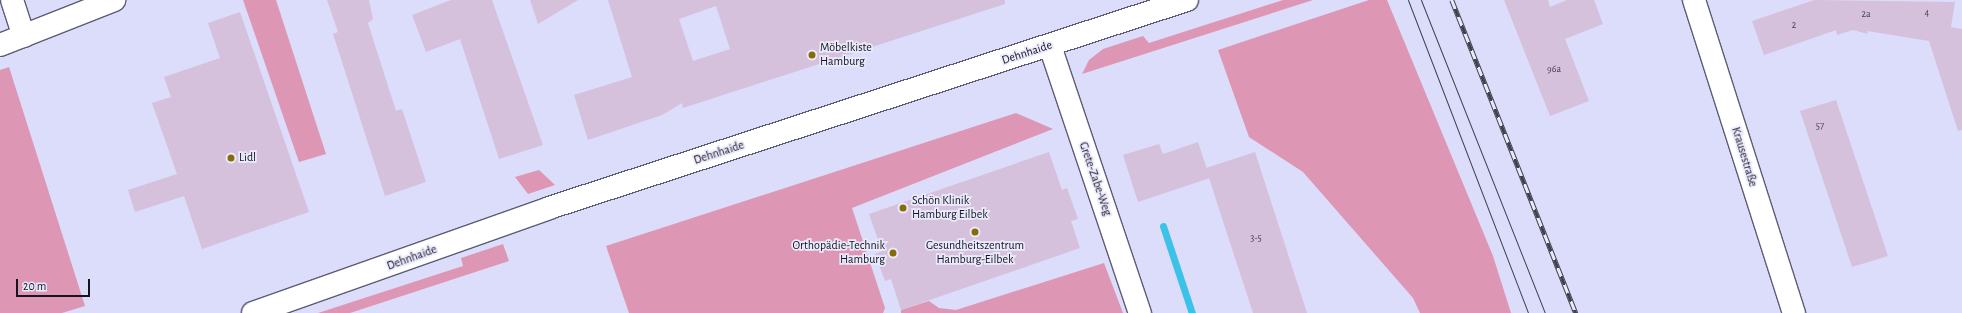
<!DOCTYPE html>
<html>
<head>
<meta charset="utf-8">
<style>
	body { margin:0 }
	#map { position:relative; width:1962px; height:313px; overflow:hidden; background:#dcdcfb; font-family:"Alegreya Sans",sans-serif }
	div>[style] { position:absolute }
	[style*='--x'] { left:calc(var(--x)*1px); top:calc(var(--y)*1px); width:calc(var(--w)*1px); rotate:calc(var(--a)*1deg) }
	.green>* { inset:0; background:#de96b5 }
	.stream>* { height:7px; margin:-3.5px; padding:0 3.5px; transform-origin:3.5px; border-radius:3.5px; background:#3bc2e5 }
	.building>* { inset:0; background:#d6c1dc }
	.roads { filter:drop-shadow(1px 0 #5d5c77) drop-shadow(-1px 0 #5d5c77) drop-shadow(0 1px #5d5c77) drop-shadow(0 -1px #5d5c77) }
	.minor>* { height:22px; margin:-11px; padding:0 11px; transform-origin:11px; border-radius:11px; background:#fff }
	.secondary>* { height:22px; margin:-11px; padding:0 11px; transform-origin:11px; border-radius:11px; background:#fff }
	.tram>* { height:1px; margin:-0.5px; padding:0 0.5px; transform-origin:0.5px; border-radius:0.5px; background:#41404f }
	.rail>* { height:4.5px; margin-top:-2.25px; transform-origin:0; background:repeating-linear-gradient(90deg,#eaeafd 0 9px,#41404f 0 18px); box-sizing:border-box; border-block:1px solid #41404f }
	.dots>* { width:11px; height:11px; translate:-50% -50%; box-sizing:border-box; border:2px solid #eaeafd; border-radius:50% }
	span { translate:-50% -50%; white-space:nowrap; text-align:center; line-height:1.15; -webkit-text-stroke:3.5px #eaeafd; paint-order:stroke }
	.number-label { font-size:10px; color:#453f4e }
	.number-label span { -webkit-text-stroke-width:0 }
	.poi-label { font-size:12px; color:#15141f }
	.left { translate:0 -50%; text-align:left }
	.right { translate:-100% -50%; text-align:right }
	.street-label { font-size:12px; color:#15141f }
	.scale { position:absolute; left:16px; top:279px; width:74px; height:18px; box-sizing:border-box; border:2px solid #15141f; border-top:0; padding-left:5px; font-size:12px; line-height:14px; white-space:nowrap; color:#15141f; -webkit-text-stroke:3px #eaeafd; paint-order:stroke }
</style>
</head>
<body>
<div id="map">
	<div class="green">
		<i style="clip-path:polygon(243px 0,276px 0,326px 154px,299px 162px)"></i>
		<i style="clip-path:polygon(1283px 0,1313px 0,1082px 74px,1089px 60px,1103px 49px,1143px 36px,1149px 43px)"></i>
		<i style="clip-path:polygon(1369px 0,1387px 0,1493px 256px,1511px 313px,1420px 313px,1413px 298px,1303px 172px,1249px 137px,1218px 50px)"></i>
		<i style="clip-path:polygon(9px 67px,85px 306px,62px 313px,0 313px,0 70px)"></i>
		<i style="clip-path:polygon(1016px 113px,1053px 129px,852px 208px,885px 308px,883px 313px,629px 313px,606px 246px)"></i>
		<i style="clip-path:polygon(539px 170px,555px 185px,528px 194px,515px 177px)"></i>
		<i style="clip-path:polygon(503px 244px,509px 261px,350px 313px,318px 313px,463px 266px,461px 258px)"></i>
		<i style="clip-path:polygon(1104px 263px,1123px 313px,901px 313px,901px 310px,929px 301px,939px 308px,956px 310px)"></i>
	</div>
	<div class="stream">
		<i style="--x:1163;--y:226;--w:92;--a:71.6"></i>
	</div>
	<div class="building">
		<i style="clip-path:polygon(327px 0,369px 0,373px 19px,368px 23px,396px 111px,402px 109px,426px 182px,385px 196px,333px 34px,338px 32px)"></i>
		<i style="clip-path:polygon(451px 0,492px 0,543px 145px,499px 159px,460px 39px,426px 52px,412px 15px)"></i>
		<i style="clip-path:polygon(530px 0,578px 0,538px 24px)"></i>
		<i style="clip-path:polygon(evenodd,608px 0,1005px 0,1005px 4px,683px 108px,682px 103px,662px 115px,588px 140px,574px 95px,632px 77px,608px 0,716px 6px,730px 49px,693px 61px,679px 19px,716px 6px)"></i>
		<i style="clip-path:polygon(1504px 0,1548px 0,1550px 7px,1567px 0,1594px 0,1603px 24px,1565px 39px,1589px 101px,1550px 116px)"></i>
		<i style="clip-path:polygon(1814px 0,1955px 2px,1951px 27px,1962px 29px,1962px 130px,1958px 131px,1929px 41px,1867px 31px,1868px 34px,1853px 30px,1837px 35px,1836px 30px,1764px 55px,1752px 21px)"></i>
		<i style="clip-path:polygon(240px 12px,309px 212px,202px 249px,184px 196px,135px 212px,128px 190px,177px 174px,152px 103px,171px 97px,164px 77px,220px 58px,208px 23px)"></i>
		<i style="clip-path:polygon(1836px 100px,1888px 256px,1852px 267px,1800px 111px)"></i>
		<i style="clip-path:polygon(1198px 142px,1210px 178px,1138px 202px,1123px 155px,1159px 144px,1163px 154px)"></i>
		<i style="clip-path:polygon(1049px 152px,1062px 190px,1067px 188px,1078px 219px,1071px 221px,1080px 248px,901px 310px,891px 279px,885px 281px,875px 254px,882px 251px,869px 214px)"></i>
		<i style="clip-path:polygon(1255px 152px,1307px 313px,1253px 313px,1217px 203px,1206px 168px)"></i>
	</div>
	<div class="roads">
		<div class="minor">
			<i style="--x:12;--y:0;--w:38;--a:72"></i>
			<i style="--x:0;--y:45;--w:123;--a:-21.5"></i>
			<i style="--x:1050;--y:46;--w:282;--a:71.4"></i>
		</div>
		<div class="secondary">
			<i style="--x:1694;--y:0;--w:329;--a:72.3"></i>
			<i style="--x:253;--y:313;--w:314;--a:-19.5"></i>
			<i style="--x:549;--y:208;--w:671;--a:-18.06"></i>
		</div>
	</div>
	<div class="tram">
		<i style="--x:1408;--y:0;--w:335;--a:69"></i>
		<i style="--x:1421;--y:0;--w:337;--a:68.4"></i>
	</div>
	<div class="rail">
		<i style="--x:1452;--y:0;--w:337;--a:68.4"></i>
	</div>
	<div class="dots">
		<i style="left:812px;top:55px;background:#866c09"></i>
		<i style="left:231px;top:158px;background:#866c09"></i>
		<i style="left:903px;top:208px;background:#866c09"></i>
		<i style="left:975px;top:232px;background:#866c09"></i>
		<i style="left:893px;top:253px;background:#866c09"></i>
	</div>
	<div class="number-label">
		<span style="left:1927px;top:14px">4</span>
		<span style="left:1866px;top:15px">2a</span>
		<span style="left:1794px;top:26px">2</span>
		<span style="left:1554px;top:70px">96a</span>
		<span style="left:1820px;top:127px">57</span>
		<span style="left:1256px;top:239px">3-5</span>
	</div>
	<div class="poi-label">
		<span class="left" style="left:820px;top:55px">Möbelkiste<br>Hamburg</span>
		<span class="left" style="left:239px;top:158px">Lidl</span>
		<span class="left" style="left:912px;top:208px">Schön Klinik<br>Hamburg Eilbek</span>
		<span class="right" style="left:885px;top:253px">Orthopädie-Technik<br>Hamburg</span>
		<span style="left:975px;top:253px">Gesundheitszentrum<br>Hamburg-Eilbek</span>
	</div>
	<div class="street-label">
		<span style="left:1027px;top:53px;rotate:-18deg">Dehnhaide</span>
		<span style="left:719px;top:153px;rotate:-18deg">Dehnhaide</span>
		<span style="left:1744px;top:157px;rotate:73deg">Krausestraße</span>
		<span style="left:1095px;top:179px;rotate:71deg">Grete-Zabe-Weg</span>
		<span style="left:412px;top:258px;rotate:-20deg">Dehnhaide</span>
	</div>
	<div class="scale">20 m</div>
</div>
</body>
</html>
